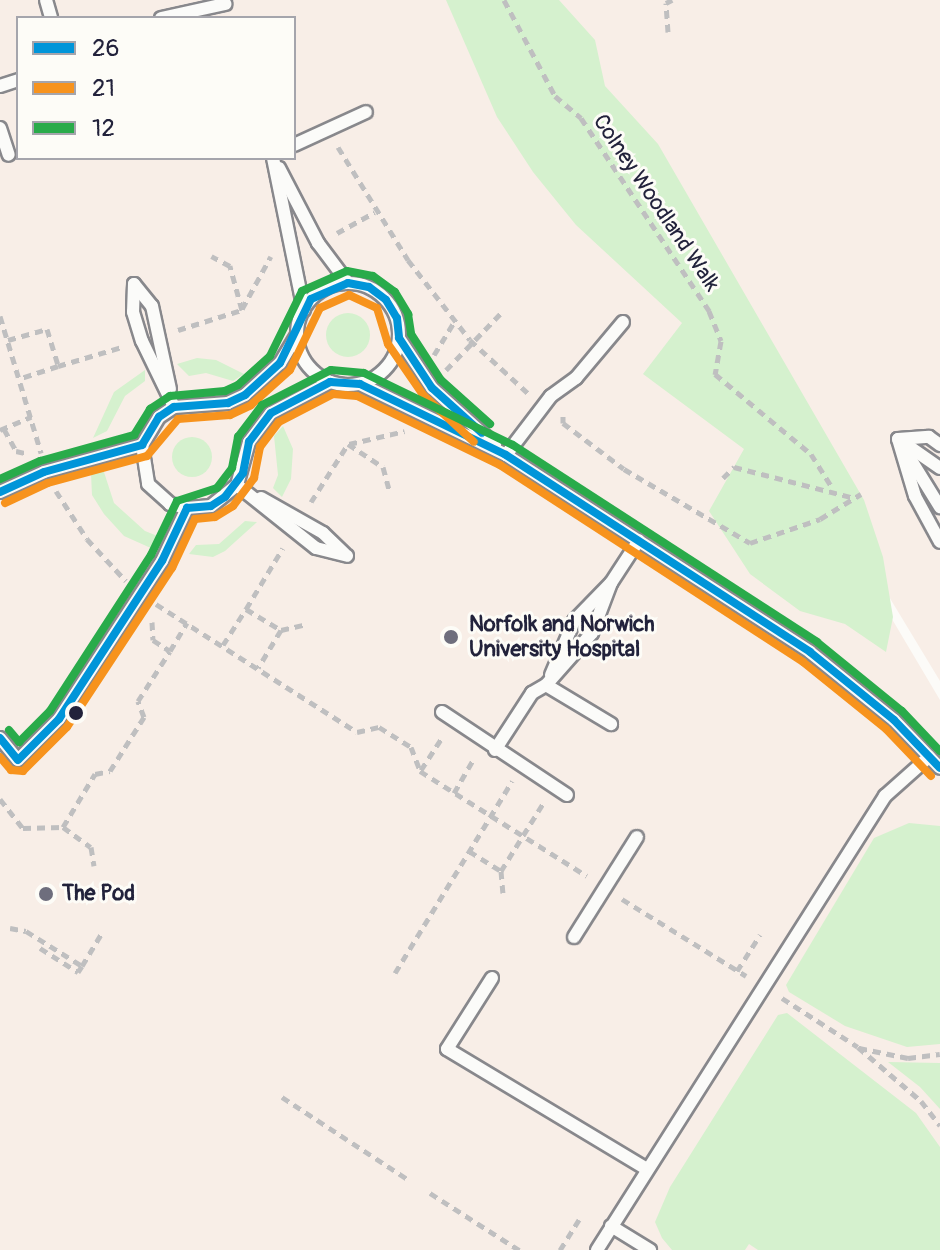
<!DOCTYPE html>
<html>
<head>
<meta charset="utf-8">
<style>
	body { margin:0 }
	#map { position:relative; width:940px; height:1250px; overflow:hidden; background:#fcfbf8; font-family:Pangolin,sans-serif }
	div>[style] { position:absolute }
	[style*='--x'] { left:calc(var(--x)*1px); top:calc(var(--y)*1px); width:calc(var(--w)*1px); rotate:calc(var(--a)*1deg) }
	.built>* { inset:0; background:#f8eee7 }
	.green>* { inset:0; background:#d5f1ce }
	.round { border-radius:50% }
	.path>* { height:5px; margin-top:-2.5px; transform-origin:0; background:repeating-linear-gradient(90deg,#bfbfc0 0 8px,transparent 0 14px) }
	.roads { filter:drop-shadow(2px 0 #88888c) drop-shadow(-2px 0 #88888c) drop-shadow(0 2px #88888c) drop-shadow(0 -2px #88888c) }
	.service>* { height:12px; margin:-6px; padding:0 6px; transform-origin:6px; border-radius:6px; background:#fbfbf9 }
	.service>.ring { margin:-6px; padding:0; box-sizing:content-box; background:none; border:12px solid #fbfbf9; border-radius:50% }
	.bus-1>* { height:8px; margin:-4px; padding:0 4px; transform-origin:4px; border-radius:4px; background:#0095d9 }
	.bus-2>* { height:8px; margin:-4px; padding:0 4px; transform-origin:4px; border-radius:4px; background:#f7931d }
	.bus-3>* { height:8px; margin:-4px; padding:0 4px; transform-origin:4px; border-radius:4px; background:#29ab4a }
	.dots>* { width:22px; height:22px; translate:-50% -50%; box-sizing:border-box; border:4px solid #fdfcf7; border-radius:50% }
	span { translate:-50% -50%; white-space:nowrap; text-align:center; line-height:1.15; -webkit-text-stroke:6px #fdfcf7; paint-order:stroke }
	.street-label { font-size:22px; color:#22223b }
	.poi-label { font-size:22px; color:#22223b; font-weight:700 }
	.left { translate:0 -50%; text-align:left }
	.legend { position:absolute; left:16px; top:16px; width:280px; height:144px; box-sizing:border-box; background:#fdfcf7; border:2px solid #a5a5ac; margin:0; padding:10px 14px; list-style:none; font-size:24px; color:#22223b }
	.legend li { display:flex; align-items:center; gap:16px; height:40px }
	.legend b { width:40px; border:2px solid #a5a5ac }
</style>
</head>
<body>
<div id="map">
	<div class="built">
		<i style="clip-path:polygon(evenodd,0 0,496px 0,797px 459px,940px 700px,940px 1250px,0 1250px,0 0,18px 18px,294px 18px,294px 158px,18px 158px,18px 18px)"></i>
		<i style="clip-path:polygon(528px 0,940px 0,940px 681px)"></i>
	</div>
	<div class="green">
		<i style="clip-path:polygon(446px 0,559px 0,595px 40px,605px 86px,658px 144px,864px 500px,883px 557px,893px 617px,886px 652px,845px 624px,800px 611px,750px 574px,709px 511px,744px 449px,643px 374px,682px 323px,576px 225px,533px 172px,497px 117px)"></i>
		<i class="round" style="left:326px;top:313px;width:44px;height:44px"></i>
		<i style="clip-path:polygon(197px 358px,216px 360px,244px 374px,233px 381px,206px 373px,189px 376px,177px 364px)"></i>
		<i style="clip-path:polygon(145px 370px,145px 381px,125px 396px,107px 431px,93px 438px,114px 392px)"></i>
		<i style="clip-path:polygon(283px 426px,293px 449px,291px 479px,282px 497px,273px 488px,278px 475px,274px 436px)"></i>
		<i class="round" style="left:172px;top:437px;width:40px;height:40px"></i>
		<i style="clip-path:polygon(103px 469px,114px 503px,145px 531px,160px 537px,153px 549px,124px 536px,104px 514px,92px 495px,91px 474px)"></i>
		<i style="clip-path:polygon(245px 521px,257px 522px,225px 551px,213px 557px,189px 554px,196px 545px,219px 544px)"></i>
		<i style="clip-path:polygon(909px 823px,940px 826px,940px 1044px,907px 1047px,845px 1026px,789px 992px,786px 985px,874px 838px)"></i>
		<i style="clip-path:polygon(787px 1013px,916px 1113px,940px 1147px,940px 1250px,758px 1250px,749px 1244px,745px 1250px,672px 1250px,662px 1238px,655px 1222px,670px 1187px,778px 1015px)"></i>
		<i style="clip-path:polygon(888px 1062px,940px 1063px,940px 1109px,920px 1087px)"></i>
	</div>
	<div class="path">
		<i style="--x:504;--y:0;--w:109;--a:62"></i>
		<i style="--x:555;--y:96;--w:34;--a:40"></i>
		<i style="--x:581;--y:118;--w:232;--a:56.4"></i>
		<i style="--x:709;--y:311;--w:32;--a:68"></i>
		<i style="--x:721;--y:341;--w:34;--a:100"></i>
		<i style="--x:715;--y:374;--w:125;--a:39.8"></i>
		<i style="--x:811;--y:454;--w:41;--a:57.8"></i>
		<i style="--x:668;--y:32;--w:29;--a:-94"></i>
		<i style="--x:666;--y:3;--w:7;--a:-27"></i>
		<i style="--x:338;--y:147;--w:133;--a:58.2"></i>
		<i style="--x:408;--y:260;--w:101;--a:52.2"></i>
		<i style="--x:470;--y:340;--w:80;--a:42.5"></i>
		<i style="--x:337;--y:233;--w:43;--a:-28.9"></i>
		<i style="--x:242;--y:309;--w:60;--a:-61.3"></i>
		<i style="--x:0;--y:316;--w:143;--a:73.3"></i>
		<i style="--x:178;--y:330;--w:67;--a:-17.4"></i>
		<i style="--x:242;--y:310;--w:46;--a:-105.3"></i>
		<i style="--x:230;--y:266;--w:21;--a:-152"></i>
		<i style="--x:8;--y:340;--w:41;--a:-15.8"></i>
		<i style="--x:47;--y:329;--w:39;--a:73"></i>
		<i style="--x:58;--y:366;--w:39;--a:162"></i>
		<i style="--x:434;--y:355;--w:42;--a:-58.6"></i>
		<i style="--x:58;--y:366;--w:67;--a:-16.5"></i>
		<i style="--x:446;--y:370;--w:82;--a:-46"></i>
		<i style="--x:563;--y:416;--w:7;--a:90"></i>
		<i style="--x:563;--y:423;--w:76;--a:37"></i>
		<i style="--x:624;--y:469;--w:146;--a:30.4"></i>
		<i style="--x:750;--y:543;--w:74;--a:-18.9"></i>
		<i style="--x:820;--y:519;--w:48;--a:-31.4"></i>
		<i style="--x:4;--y:429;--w:25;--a:61"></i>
		<i style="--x:16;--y:451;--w:13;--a:13"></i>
		<i style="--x:0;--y:430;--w:34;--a:-23"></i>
		<i style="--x:349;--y:444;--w:57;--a:-13.1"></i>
		<i style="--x:723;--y:478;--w:16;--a:-45"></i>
		<i style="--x:734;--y:467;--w:121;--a:14.4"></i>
		<i style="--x:56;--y:491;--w:57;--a:57.1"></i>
		<i style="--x:87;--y:539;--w:57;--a:47.1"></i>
		<i style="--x:311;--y:502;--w:69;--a:-57.5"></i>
		<i style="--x:348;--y:444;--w:42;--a:33.3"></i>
		<i style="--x:383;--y:467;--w:24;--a:75"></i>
		<i style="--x:156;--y:604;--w:238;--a:32.5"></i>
		<i style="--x:357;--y:732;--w:23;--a:-13"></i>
		<i style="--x:379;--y:727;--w:38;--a:32"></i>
		<i style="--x:411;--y:747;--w:26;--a:69"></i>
		<i style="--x:420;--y:771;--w:197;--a:32.2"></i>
		<i style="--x:246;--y:609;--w:71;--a:-58.8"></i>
		<i style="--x:152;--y:622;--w:18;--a:87"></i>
		<i style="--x:153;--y:640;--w:20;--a:33"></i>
		<i style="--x:170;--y:651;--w:33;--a:-59"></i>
		<i style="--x:281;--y:630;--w:23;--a:-13"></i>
		<i style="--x:223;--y:645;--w:43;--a:-57.4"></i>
		<i style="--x:246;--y:609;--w:41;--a:31"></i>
		<i style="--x:281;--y:630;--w:44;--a:121.2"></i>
		<i style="--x:421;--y:770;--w:38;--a:-57"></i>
		<i style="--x:454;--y:793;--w:39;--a:-60"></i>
		<i style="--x:0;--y:799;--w:37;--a:52"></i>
		<i style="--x:23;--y:828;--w:40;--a:-1.4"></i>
		<i style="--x:63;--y:827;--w:62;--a:-58.9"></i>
		<i style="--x:95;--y:774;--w:15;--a:-11"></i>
		<i style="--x:110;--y:771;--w:64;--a:-57.8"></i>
		<i style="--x:144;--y:717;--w:17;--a:-111"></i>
		<i style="--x:138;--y:701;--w:59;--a:-57.4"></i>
		<i style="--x:63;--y:827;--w:34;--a:36"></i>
		<i style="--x:91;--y:847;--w:19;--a:81"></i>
		<i style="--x:469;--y:851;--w:38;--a:32"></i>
		<i style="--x:501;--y:871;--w:81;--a:-58.1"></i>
		<i style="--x:501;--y:871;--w:22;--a:85"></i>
		<i style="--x:622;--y:899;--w:146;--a:31.8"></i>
		<i style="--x:10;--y:928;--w:16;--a:11"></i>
		<i style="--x:26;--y:931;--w:66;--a:32"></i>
		<i style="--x:82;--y:966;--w:41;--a:-59"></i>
		<i style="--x:40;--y:948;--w:45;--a:32.3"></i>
		<i style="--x:78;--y:972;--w:7;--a:-56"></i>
		<i style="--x:737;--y:971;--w:43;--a:-57.4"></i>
		<i style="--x:395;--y:973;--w:225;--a:-58.6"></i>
		<i style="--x:782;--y:998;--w:90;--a:32.8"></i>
		<i style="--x:858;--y:1047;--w:83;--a:40.6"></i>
		<i style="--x:921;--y:1101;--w:31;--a:52"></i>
		<i style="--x:859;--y:1048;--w:50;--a:11.5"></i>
		<i style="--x:908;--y:1058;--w:32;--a:-7"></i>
		<i style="--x:282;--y:1097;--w:152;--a:33.2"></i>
		<i style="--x:430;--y:1193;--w:106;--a:32.6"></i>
		<i style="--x:560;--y:1250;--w:36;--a:-58"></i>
	</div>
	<div class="roads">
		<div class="service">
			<i style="--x:46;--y:0;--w:19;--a:74"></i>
			<i style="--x:161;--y:18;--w:66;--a:-12.3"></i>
			<i style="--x:0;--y:86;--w:19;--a:-18"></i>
			<i style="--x:0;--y:128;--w:28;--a:72"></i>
			<i style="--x:294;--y:145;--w:79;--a:-24.6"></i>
			<i style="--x:273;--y:158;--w:155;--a:78.5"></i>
			<i style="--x:279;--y:168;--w:85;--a:62.5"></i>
			<i style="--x:318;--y:243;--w:50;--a:53.1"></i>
			<i class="ring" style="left:297px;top:283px;width:90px;height:90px"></i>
			<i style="--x:134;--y:284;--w:28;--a:92"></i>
			<i style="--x:133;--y:312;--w:30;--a:73"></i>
			<i style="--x:142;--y:341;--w:73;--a:64.1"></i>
			<i style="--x:134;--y:284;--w:28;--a:51"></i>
			<i style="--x:152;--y:306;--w:85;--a:77.8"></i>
			<i style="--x:297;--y:335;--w:33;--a:121"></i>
			<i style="--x:280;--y:363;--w:47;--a:137.6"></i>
			<i style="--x:245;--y:395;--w:19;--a:155"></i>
			<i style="--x:228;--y:403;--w:54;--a:175.8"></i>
			<i style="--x:174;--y:407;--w:18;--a:146"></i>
			<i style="--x:159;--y:417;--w:33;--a:121"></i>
			<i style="--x:142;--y:445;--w:39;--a:81"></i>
			<i style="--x:148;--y:484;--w:30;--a:42"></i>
			<i style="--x:170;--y:504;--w:17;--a:13"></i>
			<i style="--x:187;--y:508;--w:24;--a:-5"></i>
			<i style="--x:211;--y:506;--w:33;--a:-39"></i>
			<i style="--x:237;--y:485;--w:45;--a:-74.4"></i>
			<i style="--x:249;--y:442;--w:36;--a:-53"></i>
			<i style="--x:271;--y:413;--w:67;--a:-27.7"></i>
			<i style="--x:399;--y:338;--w:60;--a:56.6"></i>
			<i style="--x:432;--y:388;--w:85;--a:42.1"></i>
			<i style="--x:360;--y:384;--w:162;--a:25.9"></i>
			<i style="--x:506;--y:455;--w:362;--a:32.9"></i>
			<i style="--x:810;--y:652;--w:108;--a:39"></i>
			<i style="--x:894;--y:720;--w:66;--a:46.2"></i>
			<i style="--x:898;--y:439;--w:59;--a:73.4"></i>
			<i style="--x:915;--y:496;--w:52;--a:61.5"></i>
			<i style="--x:898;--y:439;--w:31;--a:-4"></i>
			<i style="--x:929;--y:437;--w:14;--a:36"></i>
			<i style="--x:904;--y:443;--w:44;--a:34.8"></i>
			<i style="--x:906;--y:452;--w:65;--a:58.3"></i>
			<i style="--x:506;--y:455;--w:74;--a:-52.7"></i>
			<i style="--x:551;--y:396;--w:31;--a:-36"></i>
			<i style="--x:576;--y:378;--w:73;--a:-50"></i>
			<i style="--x:237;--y:485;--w:101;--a:38.6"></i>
			<i style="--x:316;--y:548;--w:32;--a:14"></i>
			<i style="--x:0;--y:492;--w:48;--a:-24.4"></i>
			<i style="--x:44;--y:472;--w:102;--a:-15.4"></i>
			<i style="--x:261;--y:498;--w:71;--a:29.4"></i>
			<i style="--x:323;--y:533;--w:30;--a:44"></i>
			<i style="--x:551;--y:675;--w:59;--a:-66.9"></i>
			<i style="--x:574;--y:621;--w:53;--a:-45.8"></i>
			<i style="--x:611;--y:583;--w:51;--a:-56.9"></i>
			<i style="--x:546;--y:685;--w:76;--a:31"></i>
			<i style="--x:442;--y:712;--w:150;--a:33.6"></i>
			<i style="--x:0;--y:738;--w:28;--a:51"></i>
			<i style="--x:18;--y:760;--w:58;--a:-45"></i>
			<i style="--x:59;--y:719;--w:189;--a:-56.9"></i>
			<i style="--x:162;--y:561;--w:59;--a:-64.7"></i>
			<i style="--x:495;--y:750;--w:68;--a:-57"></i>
			<i style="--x:532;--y:693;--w:16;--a:-30"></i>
			<i style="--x:546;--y:685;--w:69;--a:-48.5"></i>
			<i style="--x:592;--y:633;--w:53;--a:-69.2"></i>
			<i style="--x:574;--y:937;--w:118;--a:-57.8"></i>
			<i style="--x:492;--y:978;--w:84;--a:122.4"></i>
			<i style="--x:447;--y:1049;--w:233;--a:31"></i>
			<i style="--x:611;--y:1226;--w:46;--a:31.6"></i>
			<i style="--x:597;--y:1250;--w:538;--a:-57.61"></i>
			<i style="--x:885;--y:796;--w:59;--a:-41.6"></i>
		</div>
	</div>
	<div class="bus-1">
		<i style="--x:0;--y:492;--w:48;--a:-24.4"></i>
		<i style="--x:44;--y:472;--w:102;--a:-15.4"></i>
		<i style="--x:142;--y:445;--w:33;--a:-59"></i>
		<i style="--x:159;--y:417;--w:18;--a:-34"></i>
		<i style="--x:174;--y:407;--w:54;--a:-4.2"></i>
		<i style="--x:228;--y:403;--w:19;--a:-25"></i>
		<i style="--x:245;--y:395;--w:47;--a:-42.4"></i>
		<i style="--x:280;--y:363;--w:71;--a:-64.2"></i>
		<i style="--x:311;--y:299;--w:40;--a:-23.4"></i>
		<i style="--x:348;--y:283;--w:21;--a:11"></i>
		<i style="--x:369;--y:287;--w:21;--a:37"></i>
		<i style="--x:386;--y:300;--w:21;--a:59"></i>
		<i style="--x:397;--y:318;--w:20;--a:84"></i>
		<i style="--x:399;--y:338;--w:60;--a:56.6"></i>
		<i style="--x:432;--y:388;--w:67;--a:42"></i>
		<i style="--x:0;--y:738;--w:28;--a:51"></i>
		<i style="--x:18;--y:760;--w:58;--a:-45"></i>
		<i style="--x:59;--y:719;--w:189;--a:-56.9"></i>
		<i style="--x:162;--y:561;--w:59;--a:-64.7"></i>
		<i style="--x:187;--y:508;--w:24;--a:-5"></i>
		<i style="--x:211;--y:506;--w:17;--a:-33"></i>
		<i style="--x:225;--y:497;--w:30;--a:-53"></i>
		<i style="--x:243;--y:473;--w:32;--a:-79"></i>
		<i style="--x:249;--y:442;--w:36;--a:-53"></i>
		<i style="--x:271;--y:413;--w:67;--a:-27.7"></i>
		<i style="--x:330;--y:382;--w:30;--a:4"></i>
		<i style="--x:360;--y:384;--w:162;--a:25.9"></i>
		<i style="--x:506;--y:455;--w:362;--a:32.9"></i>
		<i style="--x:810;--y:652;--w:108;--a:39"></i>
		<i style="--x:894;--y:720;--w:66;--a:46.2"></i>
	</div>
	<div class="bus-2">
		<i style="--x:5;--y:503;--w:47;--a:-24.9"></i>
		<i style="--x:48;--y:483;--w:103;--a:-15.3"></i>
		<i style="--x:147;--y:456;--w:48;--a:-50"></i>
		<i style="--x:178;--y:419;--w:52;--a:-4.4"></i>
		<i style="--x:230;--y:415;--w:23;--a:-25"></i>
		<i style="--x:251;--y:405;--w:52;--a:-41.9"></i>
		<i style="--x:290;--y:370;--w:69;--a:-64.2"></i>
		<i style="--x:320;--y:308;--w:32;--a:-24"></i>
		<i style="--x:349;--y:295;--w:31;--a:25"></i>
		<i style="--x:377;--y:308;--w:38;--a:73"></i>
		<i style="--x:388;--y:344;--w:62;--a:55.5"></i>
		<i style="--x:423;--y:395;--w:69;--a:42.7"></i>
		<i style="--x:0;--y:757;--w:17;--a:50"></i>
		<i style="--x:11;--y:770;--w:12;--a:5"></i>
		<i style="--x:23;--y:771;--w:62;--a:-45"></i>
		<i style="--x:67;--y:727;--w:191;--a:-56.6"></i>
		<i style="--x:172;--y:568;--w:54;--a:-64.9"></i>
		<i style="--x:195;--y:519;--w:20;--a:-6"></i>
		<i style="--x:215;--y:517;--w:21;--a:-31"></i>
		<i style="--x:233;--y:506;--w:35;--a:-53"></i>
		<i style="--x:254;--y:478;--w:32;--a:-79"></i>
		<i style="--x:260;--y:447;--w:31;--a:-53"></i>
		<i style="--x:279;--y:422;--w:61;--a:-27.4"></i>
		<i style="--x:333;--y:394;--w:24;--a:5"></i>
		<i style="--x:357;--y:396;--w:159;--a:25.8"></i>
		<i style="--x:500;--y:465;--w:361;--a:33"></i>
		<i style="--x:803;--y:662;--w:107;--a:38.9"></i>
		<i style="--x:886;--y:729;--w:65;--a:46.2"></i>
	</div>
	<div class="bus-3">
		<i style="--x:0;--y:479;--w:44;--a:-24.2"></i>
		<i style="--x:40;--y:461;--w:98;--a:-15.5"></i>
		<i style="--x:134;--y:435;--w:31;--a:-58"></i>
		<i style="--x:150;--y:409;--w:24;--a:-33"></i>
		<i style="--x:170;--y:396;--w:55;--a:-5.2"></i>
		<i style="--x:225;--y:391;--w:14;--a:-25"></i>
		<i style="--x:238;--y:385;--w:43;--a:-42.2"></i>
		<i style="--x:270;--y:356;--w:72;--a:-63.8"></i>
		<i style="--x:302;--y:291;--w:49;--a:-24"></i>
		<i style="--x:347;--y:271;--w:26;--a:11"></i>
		<i style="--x:373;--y:276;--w:27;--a:36"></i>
		<i style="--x:395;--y:292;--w:26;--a:59"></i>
		<i style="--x:408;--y:314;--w:20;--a:81"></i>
		<i style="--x:411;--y:334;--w:55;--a:56.9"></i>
		<i style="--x:441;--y:380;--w:66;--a:41.9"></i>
		<i style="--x:9;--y:730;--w:16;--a:50"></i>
		<i style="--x:19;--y:742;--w:44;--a:-45"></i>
		<i style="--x:50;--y:711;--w:186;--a:-57.1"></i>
		<i style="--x:151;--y:555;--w:60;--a:-64.3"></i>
		<i style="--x:177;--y:501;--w:42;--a:-18"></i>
		<i style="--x:217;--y:488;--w:25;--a:-53"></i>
		<i style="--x:232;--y:468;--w:32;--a:-79"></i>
		<i style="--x:238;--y:437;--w:40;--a:-53"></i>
		<i style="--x:262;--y:405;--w:77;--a:-26.9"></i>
		<i style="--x:331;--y:370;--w:33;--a:5"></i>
		<i style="--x:364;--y:373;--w:165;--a:25.8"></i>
		<i style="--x:513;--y:445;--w:362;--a:32.9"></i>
		<i style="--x:817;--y:642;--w:109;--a:39.1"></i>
		<i style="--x:902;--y:711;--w:55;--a:46.5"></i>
	</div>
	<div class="dots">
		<i style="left:451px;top:637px;background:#6e6e7d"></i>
		<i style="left:76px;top:713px;background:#22223b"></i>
		<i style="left:46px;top:894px;background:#6e6e7d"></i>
	</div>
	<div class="street-label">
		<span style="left:656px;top:203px;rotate:56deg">Colney Woodland Walk</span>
	</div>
	<div class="poi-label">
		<span class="left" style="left:469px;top:637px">Norfolk and Norwich<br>University Hospital</span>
		<span class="left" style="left:62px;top:894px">The Pod</span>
	</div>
	<ul class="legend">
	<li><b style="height:10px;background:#0095d9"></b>26</li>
	<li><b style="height:10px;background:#f7931d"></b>21</li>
	<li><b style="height:10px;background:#29ab4a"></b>12</li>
	</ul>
</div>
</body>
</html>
